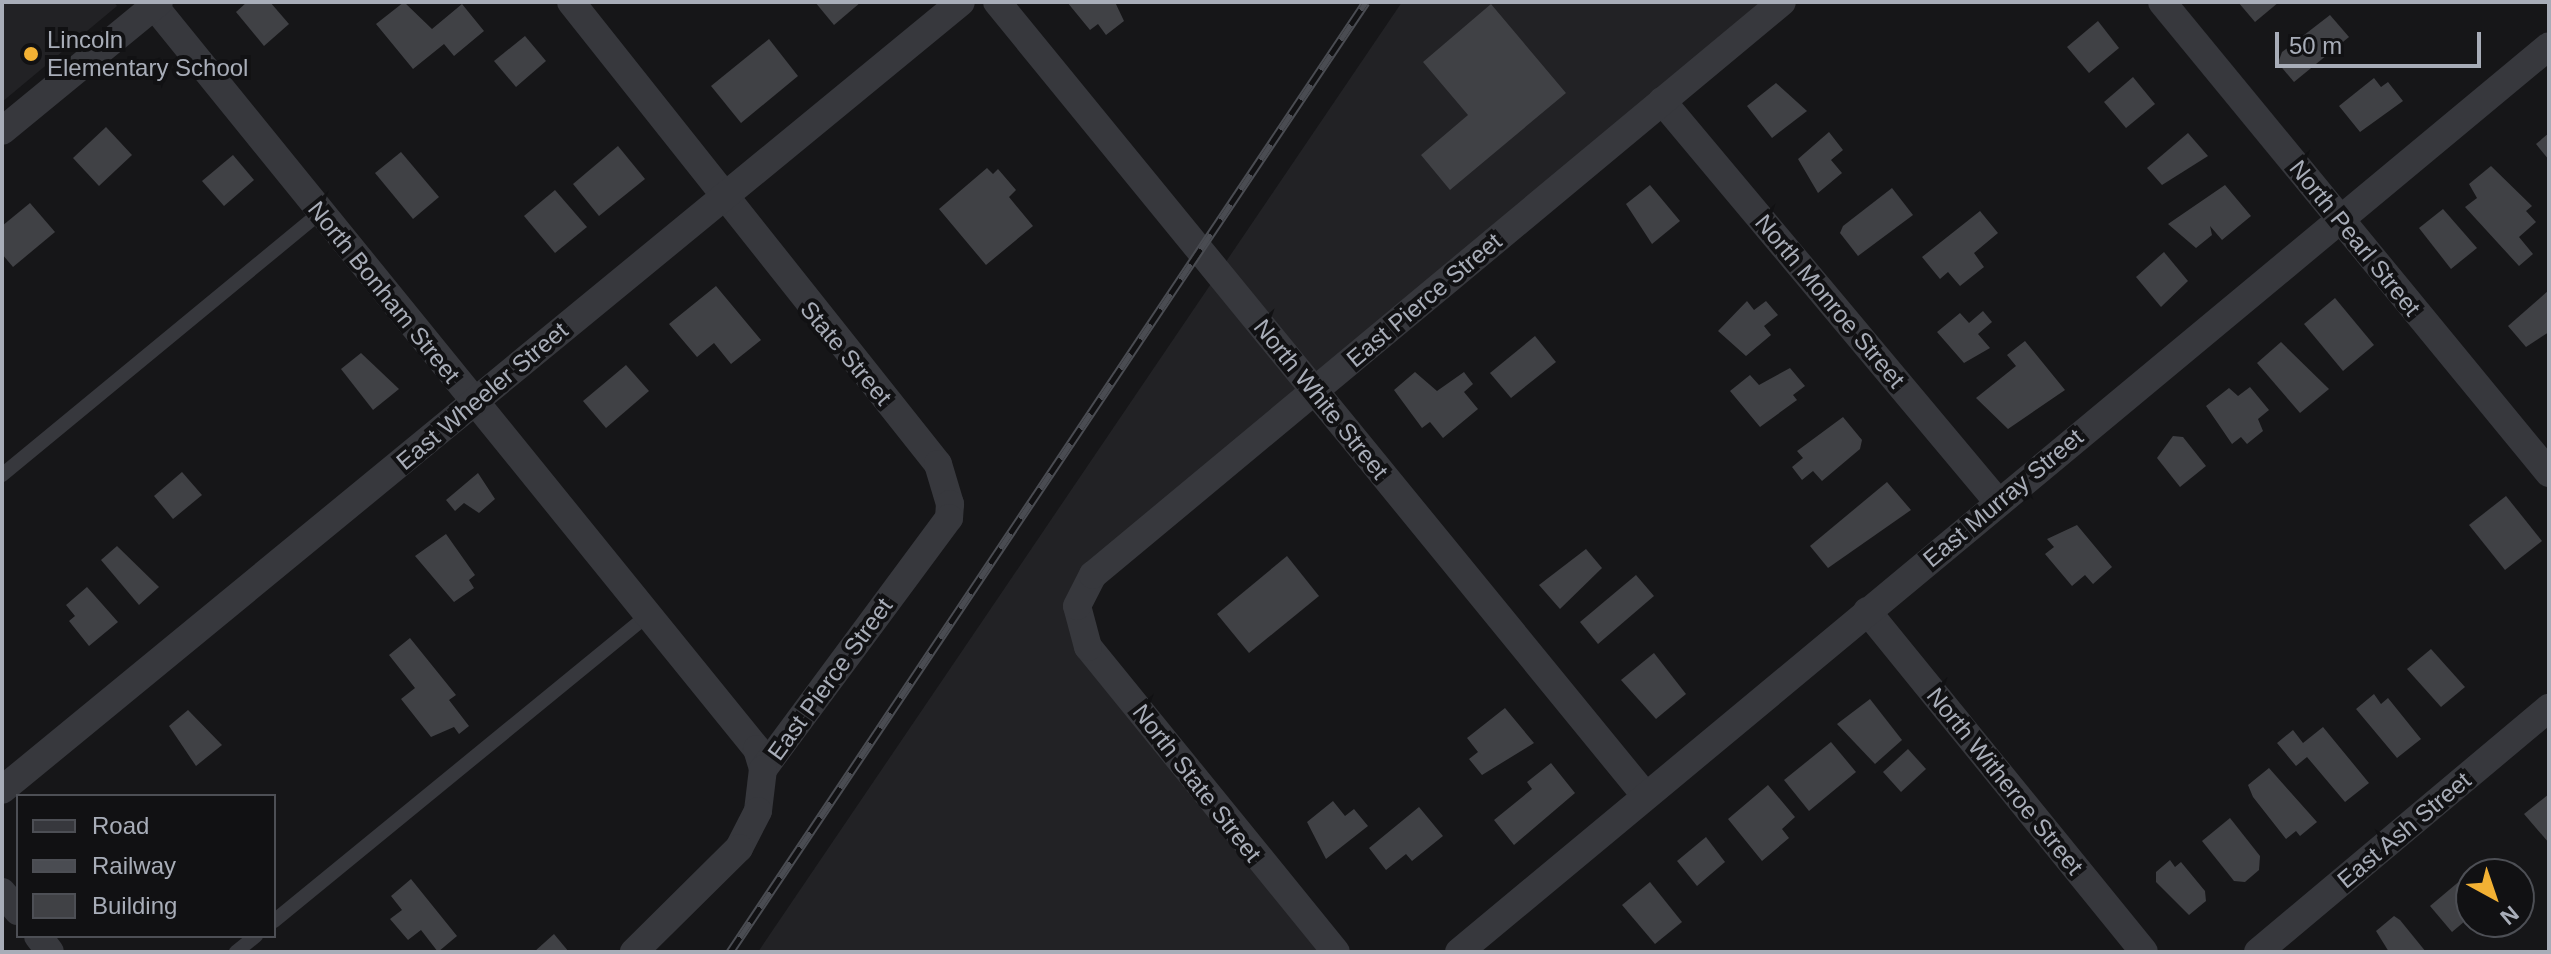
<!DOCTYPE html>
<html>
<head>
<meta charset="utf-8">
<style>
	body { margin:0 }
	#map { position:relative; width:2551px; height:954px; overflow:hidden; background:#161618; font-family:Arial,sans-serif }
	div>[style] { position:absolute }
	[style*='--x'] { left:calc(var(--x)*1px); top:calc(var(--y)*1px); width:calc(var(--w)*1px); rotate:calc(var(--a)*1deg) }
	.built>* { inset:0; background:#222225 }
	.building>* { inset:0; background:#404145 }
	.service>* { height:14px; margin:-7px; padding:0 7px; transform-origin:7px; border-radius:7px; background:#37383d }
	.minor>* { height:28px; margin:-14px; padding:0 14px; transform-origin:14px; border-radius:14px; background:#37383d }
	.rail>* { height:9px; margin-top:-4.5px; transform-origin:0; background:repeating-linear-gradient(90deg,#111113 0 18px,#4a4c52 0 36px); box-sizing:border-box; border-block:2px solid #4a4c52 }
	.dots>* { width:22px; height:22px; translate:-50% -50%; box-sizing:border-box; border:4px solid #111113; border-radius:50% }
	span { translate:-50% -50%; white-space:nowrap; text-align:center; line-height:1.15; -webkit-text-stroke:8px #111113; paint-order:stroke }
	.poi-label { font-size:24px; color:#a8adb8 }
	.left { translate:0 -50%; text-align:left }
	.street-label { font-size:24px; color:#a8adb8 }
	.frame { position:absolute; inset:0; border:4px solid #a8adb8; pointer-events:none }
	.legend { position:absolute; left:16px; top:794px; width:260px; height:144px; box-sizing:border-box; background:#111113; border:2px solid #4d4f55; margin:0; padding:10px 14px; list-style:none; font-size:24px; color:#a8adb8 }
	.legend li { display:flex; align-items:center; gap:16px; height:40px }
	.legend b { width:40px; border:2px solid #4d4f55 }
	.north { position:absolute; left:2455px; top:858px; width:80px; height:80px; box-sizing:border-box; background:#111113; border:2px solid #4d4f55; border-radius:50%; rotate:140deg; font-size:22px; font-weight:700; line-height:32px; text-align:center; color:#a8adb8 }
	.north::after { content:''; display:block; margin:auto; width:28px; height:36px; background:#f2b134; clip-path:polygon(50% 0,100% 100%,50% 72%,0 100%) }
	.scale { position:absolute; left:2275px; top:32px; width:206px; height:36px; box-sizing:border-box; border:4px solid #a8adb8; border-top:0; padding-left:10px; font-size:24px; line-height:28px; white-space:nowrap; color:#a8adb8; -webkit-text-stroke:6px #111113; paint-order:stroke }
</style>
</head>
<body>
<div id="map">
	<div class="built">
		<i style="clip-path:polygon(2px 2px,114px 2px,117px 6px,2px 102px)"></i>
		<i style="clip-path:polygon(1402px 2px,1782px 2px,1093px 575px,1077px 624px,1336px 952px,758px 952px)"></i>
	</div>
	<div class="building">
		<i style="clip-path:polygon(247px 2px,270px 2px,289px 24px,264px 46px,236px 12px)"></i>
		<i style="clip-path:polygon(404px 2px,432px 29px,462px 4px,484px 31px,454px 56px,444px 44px,413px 69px,376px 24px)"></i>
		<i style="clip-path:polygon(815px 2px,861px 2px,834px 25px)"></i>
		<i style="clip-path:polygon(1067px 2px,1115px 2px,1124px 21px,1106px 35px,1098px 24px,1090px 30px)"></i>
		<i style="clip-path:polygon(2238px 2px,2279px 2px,2255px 22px)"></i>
		<i style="clip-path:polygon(1491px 4px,1566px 93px,1450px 190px,1421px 155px,1468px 115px,1423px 62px)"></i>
		<i style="clip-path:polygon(2330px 15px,2349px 37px,2294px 82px,2278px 63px,2282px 52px)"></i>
		<i style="clip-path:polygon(2098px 21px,2119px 48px,2089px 73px,2067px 47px)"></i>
		<i style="clip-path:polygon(525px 36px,546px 61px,516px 87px,494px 61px)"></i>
		<i style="clip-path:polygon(769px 39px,798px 76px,741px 123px,711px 86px)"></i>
		<i style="clip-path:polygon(2133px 77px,2155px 104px,2126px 128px,2104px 102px)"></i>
		<i style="clip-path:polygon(2374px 78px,2381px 87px,2388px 82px,2403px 101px,2360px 132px,2339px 106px)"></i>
		<i style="clip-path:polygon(1776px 83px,1807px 111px,1772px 138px,1747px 106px)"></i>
		<i style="clip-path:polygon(106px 127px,132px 155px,99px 186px,73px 158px)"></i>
		<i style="clip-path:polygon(1829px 132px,1843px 150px,1831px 160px,1842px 173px,1818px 193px,1798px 159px)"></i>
		<i style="clip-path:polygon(2188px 133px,2208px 156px,2162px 185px,2147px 168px)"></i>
		<i style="clip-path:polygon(2549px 133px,2549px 160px,2536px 144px)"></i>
		<i style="clip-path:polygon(618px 146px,645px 179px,599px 216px,573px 184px)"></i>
		<i style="clip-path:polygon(401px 152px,439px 197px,413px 219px,375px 173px)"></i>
		<i style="clip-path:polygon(233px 155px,254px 180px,224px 206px,202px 181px)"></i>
		<i style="clip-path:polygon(2491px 166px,2532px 206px,2526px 211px,2536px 222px,2519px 237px,2533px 254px,2519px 266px,2465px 207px,2477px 198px,2469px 184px)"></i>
		<i style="clip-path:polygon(987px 168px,993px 174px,998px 169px,1016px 190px,1009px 197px,1033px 226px,986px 265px,939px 209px)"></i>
		<i style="clip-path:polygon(1650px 185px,1680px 221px,1652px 244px,1626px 204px)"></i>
		<i style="clip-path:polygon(2225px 185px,2251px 216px,2222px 240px,2210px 226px,2212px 235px,2196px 248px,2168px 224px)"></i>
		<i style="clip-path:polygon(1892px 188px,1913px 215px,1858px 256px,1840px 233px,1843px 226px)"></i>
		<i style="clip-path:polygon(555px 190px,587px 227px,555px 253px,524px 216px)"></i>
		<i style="clip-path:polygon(30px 203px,55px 232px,13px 267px,2px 254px,2px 226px)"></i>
		<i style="clip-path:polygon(2443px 209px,2477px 248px,2451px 269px,2419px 228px)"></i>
		<i style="clip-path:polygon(1980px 211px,1998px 233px,1974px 253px,1984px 267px,1960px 286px,1948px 272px,1940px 279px,1922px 257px)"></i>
		<i style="clip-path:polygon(2164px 252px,2188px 281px,2161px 307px,2136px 277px)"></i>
		<i style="clip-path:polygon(716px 286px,761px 340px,731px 364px,714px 343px,697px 357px,669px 324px)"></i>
		<i style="clip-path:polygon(2549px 290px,2549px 332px,2526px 347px,2508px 326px)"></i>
		<i style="clip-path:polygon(2335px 298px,2374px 345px,2343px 371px,2304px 324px)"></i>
		<i style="clip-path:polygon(1747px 301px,1754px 310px,1766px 301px,1778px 315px,1764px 326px,1771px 335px,1746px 356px,1718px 331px)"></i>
		<i style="clip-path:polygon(1983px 311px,1992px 322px,1978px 334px,1990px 348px,1964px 363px,1937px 332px,1960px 313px,1969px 323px)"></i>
		<i style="clip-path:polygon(1535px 336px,1556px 362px,1511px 398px,1490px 373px)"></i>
		<i style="clip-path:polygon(2025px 341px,2065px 390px,2008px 429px,1976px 398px,2016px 366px,2007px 355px)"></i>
		<i style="clip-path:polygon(2281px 342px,2329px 389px,2300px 413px,2257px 363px)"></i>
		<i style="clip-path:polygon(361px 353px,399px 389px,373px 410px,341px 369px)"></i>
		<i style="clip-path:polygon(626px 365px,649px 391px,606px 428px,583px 401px)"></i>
		<i style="clip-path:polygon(1790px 368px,1805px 386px,1793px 395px,1797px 400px,1760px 427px,1730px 391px,1750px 375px,1759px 385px)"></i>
		<i style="clip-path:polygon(1415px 372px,1437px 391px,1464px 372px,1473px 384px,1464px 392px,1478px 409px,1443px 438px,1430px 422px,1422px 428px,1394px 390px)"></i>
		<i style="clip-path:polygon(2250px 387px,2269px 410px,2258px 419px,2263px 431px,2247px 444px,2241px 437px,2232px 444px,2206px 406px,2229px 388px,2238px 396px)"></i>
		<i style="clip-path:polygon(1843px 417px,1862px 440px,1860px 449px,1822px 481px,1813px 471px,1802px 480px,1792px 467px,1803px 458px,1797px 451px)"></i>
		<i style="clip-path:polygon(2173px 436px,2183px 437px,2206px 466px,2180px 487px,2157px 458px)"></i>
		<i style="clip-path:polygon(182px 472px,202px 495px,173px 519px,154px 496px)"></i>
		<i style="clip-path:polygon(478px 473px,495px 499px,479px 513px,464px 503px,455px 511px,446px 500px)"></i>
		<i style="clip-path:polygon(1887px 482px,1911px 510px,1828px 568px,1810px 546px)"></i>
		<i style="clip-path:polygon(2506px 496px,2542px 541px,2505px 570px,2469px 525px)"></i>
		<i style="clip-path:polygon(2077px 525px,2112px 567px,2093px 584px,2085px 575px,2072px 586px,2045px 554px,2054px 547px,2047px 539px)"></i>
		<i style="clip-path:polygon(446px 534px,475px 575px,469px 580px,474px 588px,454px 602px,415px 556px)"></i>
		<i style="clip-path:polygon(117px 546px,159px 587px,139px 605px,101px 560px)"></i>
		<i style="clip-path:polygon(1586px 549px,1602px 568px,1560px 609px,1539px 585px)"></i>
		<i style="clip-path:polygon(1287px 556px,1319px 596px,1249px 653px,1217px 614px)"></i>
		<i style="clip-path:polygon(1636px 575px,1654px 596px,1598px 644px,1580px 622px)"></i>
		<i style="clip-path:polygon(87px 587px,118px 622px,89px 646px,69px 621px,75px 616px,66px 605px)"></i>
		<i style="clip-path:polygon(410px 638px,456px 695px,449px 700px,469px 726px,459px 734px,454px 727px,431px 737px,401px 699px,415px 688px,389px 655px)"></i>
		<i style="clip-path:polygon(2431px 649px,2465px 687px,2441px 707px,2407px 669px)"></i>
		<i style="clip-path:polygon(1654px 653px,1686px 694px,1656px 719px,1621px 680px)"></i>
		<i style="clip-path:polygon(2374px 694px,2381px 704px,2388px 698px,2421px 739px,2397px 758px,2356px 709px)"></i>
		<i style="clip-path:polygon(1870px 699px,1902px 740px,1875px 764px,1837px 724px)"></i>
		<i style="clip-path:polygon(1505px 708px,1534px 743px,1482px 775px,1469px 759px,1478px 752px,1467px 738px)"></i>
		<i style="clip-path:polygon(188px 710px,222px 745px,196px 766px,169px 726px)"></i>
		<i style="clip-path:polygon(2323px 727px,2369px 783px,2345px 802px,2307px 757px,2296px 766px,2277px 743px,2293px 730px,2303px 743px)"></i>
		<i style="clip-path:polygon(1831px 742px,1856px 772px,1809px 811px,1784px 780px)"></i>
		<i style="clip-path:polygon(1908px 749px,1926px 769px,1901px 792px,1883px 772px)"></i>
		<i style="clip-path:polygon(1551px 763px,1575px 793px,1514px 845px,1494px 820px,1532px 789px,1527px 782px)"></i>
		<i style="clip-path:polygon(2269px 768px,2317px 822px,2300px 836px,2296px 831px,2286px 839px,2253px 797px,2248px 785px)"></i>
		<i style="clip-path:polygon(1768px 785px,1795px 817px,1782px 829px,1789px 838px,1762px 861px,1728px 819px)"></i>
		<i style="clip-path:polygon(2549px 794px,2549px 843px,2524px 814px)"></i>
		<i style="clip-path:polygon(1333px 801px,1345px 816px,1354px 809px,1368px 826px,1326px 859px,1307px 822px)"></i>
		<i style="clip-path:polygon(1419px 807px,1443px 836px,1412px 861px,1406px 854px,1386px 870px,1369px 848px)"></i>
		<i style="clip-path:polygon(2230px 818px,2260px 856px,2259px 870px,2245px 882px,2234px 881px,2202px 841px)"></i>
		<i style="clip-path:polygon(1706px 837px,1725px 862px,1697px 886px,1677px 861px)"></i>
		<i style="clip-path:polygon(2170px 860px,2175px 867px,2181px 862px,2205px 891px,2206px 901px,2189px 915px,2156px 882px,2156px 872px)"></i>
		<i style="clip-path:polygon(2468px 874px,2471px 916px,2452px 932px,2430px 906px)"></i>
		<i style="clip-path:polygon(411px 879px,457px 936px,438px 952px,421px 930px,408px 940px,390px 919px,402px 910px,391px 896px)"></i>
		<i style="clip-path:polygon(1650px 882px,1682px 922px,1655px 944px,1622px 905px)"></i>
		<i style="clip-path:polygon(2394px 916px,2400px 920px,2426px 952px,2389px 952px,2376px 931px)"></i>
		<i style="clip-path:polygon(554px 934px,569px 952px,534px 952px)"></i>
	</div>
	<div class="service">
		<i style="--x:2;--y:475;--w:412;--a:-39.5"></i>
		<i style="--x:274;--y:921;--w:483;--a:-39.3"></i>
		<i style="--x:236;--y:952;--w:26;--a:-39"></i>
	</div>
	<div class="minor">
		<i style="--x:151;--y:2;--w:962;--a:50.95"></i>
		<i style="--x:757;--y:749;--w:21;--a:73"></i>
		<i style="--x:571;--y:2;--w:590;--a:51.54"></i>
		<i style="--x:938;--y:464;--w:42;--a:73.3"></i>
		<i style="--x:950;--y:504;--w:14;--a:94"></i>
		<i style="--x:949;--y:518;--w:312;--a:126.5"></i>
		<i style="--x:763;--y:769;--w:42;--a:96.8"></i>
		<i style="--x:758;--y:811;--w:42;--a:117.2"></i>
		<i style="--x:739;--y:848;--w:148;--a:135.3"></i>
		<i style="--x:997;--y:2;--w:1024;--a:50.75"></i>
		<i style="--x:2162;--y:2;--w:610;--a:50.59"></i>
		<i style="--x:1662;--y:101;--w:523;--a:50.04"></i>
		<i style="--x:2;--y:131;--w:203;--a:-39.4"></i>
		<i style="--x:1867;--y:611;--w:439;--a:50.9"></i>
		<i style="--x:2;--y:790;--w:1241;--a:-39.41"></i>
		<i style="--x:2;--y:892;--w:25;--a:50"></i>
		<i style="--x:38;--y:936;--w:20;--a:53"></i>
		<i style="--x:1336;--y:952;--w:393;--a:-129.1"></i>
		<i style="--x:1088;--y:647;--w:42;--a:-105"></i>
		<i style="--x:1077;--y:606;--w:35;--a:-63"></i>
		<i style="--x:1093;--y:575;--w:896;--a:-39.75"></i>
		<i style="--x:1459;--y:952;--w:1417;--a:-39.73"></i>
		<i style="--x:2258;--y:952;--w:380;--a:-40"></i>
	</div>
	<div class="rail">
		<i style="--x:730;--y:952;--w:1143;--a:-56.2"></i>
	</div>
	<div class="dots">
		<i style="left:31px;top:54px;background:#f2b134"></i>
	</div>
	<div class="poi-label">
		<span class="left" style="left:47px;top:54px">Lincoln<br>Elementary School</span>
	</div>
	<div class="street-label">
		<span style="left:2355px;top:238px;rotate:51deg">North Pearl Street</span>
		<span style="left:384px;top:292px;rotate:51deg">North Bonham Street</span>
		<span style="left:1424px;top:300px;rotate:-40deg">East Pierce Street</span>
		<span style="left:1830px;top:301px;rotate:50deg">North Monroe Street</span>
		<span style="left:846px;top:353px;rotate:50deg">State Street</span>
		<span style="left:482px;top:396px;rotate:-40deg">East Wheeler Street</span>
		<span style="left:1321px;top:399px;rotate:51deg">North White Street</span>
		<span style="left:2003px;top:498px;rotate:-40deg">East Murray Street</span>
		<span style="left:830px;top:679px;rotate:-54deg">East Pierce Street</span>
		<span style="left:2005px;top:781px;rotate:51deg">North Witheroe Street</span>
		<span style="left:1197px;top:783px;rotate:52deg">North State Street</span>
		<span style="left:2404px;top:830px;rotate:-40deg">East Ash Street</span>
	</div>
	<div class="frame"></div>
	<ul class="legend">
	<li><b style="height:10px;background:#37383d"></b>Road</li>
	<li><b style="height:10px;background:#4a4c52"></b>Railway</li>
	<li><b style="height:22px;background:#404145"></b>Building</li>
	</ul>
	<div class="north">N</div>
	<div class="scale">50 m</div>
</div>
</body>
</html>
